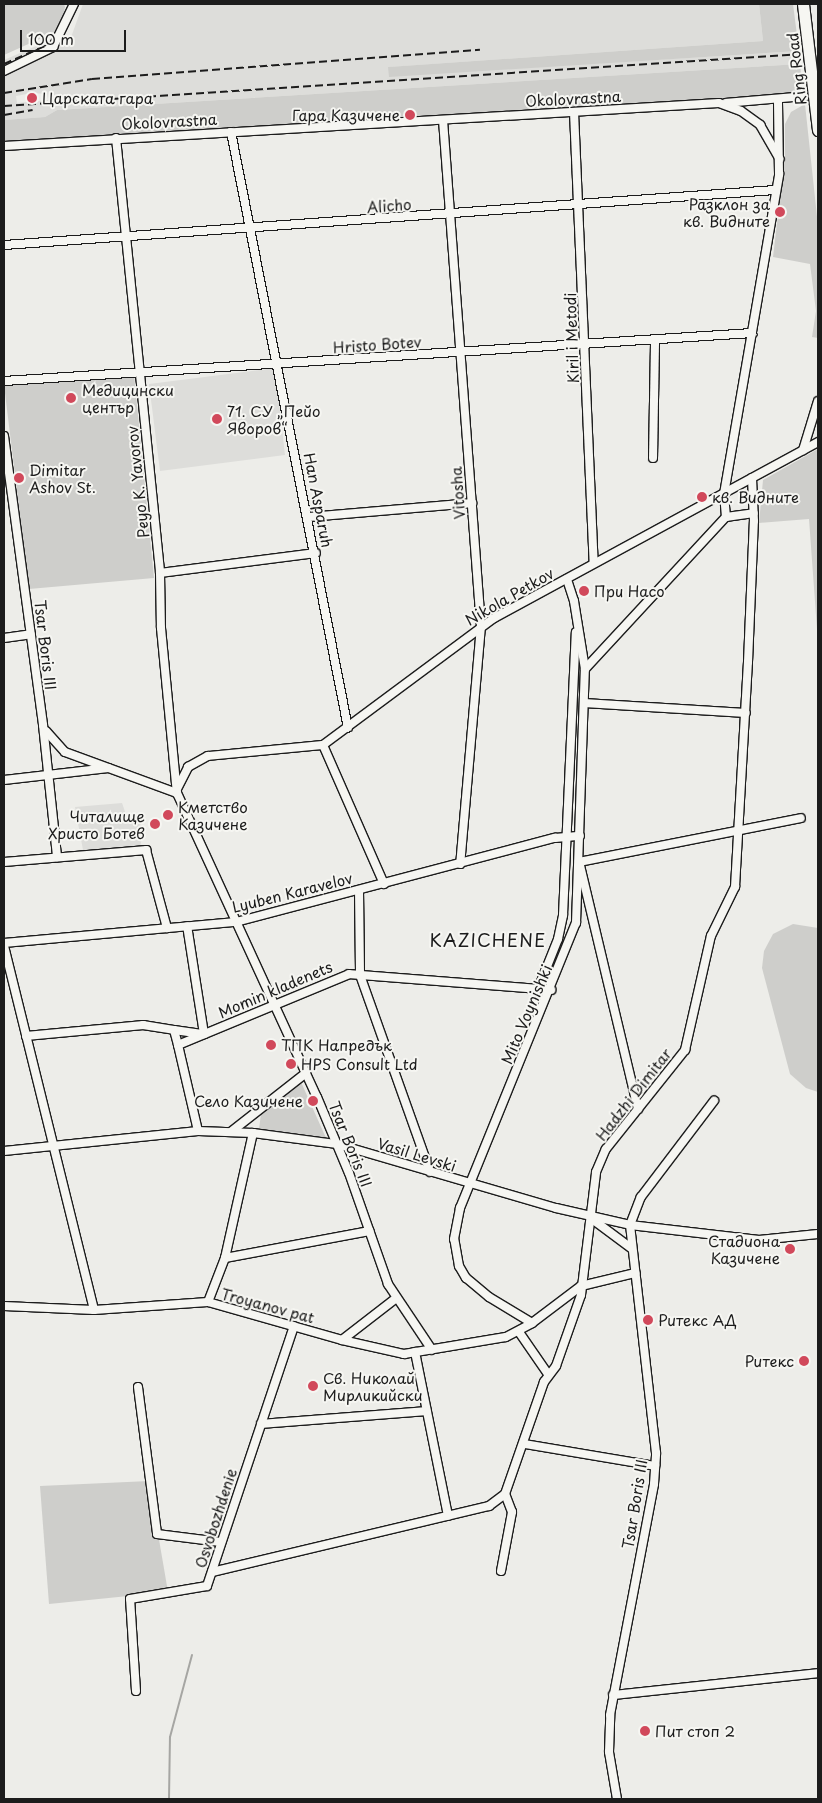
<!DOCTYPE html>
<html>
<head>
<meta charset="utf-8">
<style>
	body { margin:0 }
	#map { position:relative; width:822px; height:1803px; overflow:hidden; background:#edede9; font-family:"Playpen Sans",sans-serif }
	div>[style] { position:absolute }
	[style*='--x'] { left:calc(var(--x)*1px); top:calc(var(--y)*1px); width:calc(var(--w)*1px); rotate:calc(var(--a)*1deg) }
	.built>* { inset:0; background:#ddddda }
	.green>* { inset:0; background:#cececb }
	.stream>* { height:2px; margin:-1px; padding:0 1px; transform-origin:1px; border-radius:1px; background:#a6a6a3 }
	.roads { filter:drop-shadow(1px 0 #1c1c1c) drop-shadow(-1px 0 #1c1c1c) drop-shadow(0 1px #1c1c1c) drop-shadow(0 -1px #1c1c1c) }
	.minor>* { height:8px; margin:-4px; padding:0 4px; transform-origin:4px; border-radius:4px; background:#f6f6f2 }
	.rail>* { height:2px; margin-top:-1px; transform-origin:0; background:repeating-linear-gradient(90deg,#1c1c1c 0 8px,transparent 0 12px) }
	.bridges { filter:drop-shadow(1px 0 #1c1c1c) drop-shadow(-1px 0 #1c1c1c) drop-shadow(0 1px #1c1c1c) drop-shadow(0 -1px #1c1c1c) }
	.highway-bridge>* { height:11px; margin:-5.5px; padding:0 5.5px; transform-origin:5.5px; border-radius:5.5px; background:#f6f6f2 }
	.dots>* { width:14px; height:14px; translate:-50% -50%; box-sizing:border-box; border:2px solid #f6f6f2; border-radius:50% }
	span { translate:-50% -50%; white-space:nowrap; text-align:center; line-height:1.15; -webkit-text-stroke:4px #f6f6f2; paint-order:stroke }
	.street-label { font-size:15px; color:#1c1c1c }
	.poi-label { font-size:15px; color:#1c1c1c }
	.left { translate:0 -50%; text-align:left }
	.right { translate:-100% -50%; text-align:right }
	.quarter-label { font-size:18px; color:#1c1c1c; letter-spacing:1px }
	.frame { position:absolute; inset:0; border:5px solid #1c1c1c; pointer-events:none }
	.scale { position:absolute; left:20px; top:30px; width:106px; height:22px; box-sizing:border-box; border:2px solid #1c1c1c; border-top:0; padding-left:6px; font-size:15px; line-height:18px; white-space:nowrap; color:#1c1c1c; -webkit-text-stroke:4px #f6f6f2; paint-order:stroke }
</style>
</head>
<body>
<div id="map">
	<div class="built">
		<i style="clip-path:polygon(evenodd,83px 4px,759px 4px,763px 41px,389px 67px,389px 76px,799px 51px,800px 64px,57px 110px,45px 117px,4px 120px,4px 60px,48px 41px,70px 40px,83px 4px,32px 93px,47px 94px,48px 100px,17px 103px,16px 96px,32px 93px)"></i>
		<i style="clip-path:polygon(275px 368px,285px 455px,160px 471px,149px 384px)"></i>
		<i style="clip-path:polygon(122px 803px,129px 823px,140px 821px,144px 833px,140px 846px,83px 850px,75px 807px)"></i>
	</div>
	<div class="green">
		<i style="clip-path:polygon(4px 4px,64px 4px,65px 7px,62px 21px,55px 32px,4px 55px)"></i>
		<i style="clip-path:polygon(759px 4px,793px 4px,799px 51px,389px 77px,388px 67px,763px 41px)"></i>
		<i style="clip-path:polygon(800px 64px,803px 92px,784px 94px,4px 141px,4px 120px,45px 117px,57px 110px)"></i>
		<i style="clip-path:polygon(805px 104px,818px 226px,818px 338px,812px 337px,816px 311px,810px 264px,773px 257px,785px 156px,785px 124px,791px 112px)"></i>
		<i style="clip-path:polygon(134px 375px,154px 578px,29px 589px,4px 385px)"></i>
		<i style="clip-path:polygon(818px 449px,818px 643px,809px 519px,759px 523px,763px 480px)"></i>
		<i style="clip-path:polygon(793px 924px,818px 928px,818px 1092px,806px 1088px,790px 1074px,762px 968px,764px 951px,773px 934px)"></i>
		<i style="clip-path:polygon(301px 1082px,326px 1138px,259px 1129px,261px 1114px)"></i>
		<i style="clip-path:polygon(149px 1481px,168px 1592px,49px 1604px,40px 1486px)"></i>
	</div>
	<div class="stream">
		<i style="--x:169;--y:1799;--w:62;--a:-89.1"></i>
		<i style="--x:170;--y:1737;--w:85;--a:-75"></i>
	</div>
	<div class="roads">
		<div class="minor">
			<i style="--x:4;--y:71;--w:55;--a:-26.1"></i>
			<i style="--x:53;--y:47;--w:48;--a:-64"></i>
			<i style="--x:726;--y:103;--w:92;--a:-5"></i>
			<i style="--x:574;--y:112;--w:451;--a:87.5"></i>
			<i style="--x:443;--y:120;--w:507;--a:85.71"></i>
			<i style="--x:481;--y:626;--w:239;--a:95"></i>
			<i style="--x:231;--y:132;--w:607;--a:78.89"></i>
			<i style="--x:116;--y:138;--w:437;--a:84.2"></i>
			<i style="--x:160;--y:573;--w:55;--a:89"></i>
			<i style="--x:161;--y:628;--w:166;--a:84.5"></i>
			<i style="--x:177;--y:793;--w:335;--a:65.3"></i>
			<i style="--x:317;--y:1097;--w:82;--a:67.2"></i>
			<i style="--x:349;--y:1173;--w:118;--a:70.6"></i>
			<i style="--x:388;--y:1284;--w:79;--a:56.3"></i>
			<i style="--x:4;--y:146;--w:716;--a:-3.44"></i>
			<i style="--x:719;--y:103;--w:23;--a:20"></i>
			<i style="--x:741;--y:111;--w:24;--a:36"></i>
			<i style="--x:760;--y:125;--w:39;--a:60"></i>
			<i style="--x:4;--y:245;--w:773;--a:-4.08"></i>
			<i style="--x:4;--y:381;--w:750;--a:-3.67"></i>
			<i style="--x:4;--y:436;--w:292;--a:82.3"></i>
			<i style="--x:43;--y:725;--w:133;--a:83.9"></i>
			<i style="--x:803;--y:450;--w:51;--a:-73"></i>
			<i style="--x:653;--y:458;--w:119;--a:-89"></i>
			<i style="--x:309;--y:517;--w:164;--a:-4.9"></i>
			<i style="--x:726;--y:517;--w:28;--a:-8"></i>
			<i style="--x:160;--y:573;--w:157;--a:-7.3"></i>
			<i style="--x:4;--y:638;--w:27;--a:-8"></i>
			<i style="--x:585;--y:669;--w:207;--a:-47.2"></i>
			<i style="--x:726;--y:517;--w:23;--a:-95"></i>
			<i style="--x:724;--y:494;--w:325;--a:-80.2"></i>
			<i style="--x:779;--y:174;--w:74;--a:-90.8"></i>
			<i style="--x:584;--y:703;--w:162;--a:3.5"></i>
			<i style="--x:46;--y:731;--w:28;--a:48"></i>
			<i style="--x:65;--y:752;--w:119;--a:20.1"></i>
			<i style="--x:323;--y:745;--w:152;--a:66.3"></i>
			<i style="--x:4;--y:780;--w:105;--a:-6.6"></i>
			<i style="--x:177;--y:789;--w:25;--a:-63"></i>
			<i style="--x:188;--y:767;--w:23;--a:-29"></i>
			<i style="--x:208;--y:756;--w:116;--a:-5.5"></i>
			<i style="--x:323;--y:745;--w:213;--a:-36.6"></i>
			<i style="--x:494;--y:618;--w:369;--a:-28.5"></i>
			<i style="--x:4;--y:862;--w:143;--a:-4.8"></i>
			<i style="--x:146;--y:850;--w:81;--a:74.9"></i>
			<i style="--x:359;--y:890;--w:85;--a:89.3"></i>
			<i style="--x:360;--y:975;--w:209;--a:70.4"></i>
			<i style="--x:4;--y:943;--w:233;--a:-5.2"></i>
			<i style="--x:236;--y:922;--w:330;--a:-14.8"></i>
			<i style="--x:555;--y:838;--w:25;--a:-5"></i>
			<i style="--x:4;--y:946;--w:375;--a:76.1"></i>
			<i style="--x:538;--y:989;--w:54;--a:-68.2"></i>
			<i style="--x:558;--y:939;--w:25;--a:-78"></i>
			<i style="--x:563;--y:915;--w:283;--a:-87.4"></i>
			<i style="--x:174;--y:1030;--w:30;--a:8"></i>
			<i style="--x:204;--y:1034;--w:109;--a:-98.9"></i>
			<i style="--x:26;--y:1036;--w:118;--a:-5.4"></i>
			<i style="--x:143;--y:1025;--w:31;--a:9"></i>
			<i style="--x:174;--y:1030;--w:16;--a:75"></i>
			<i style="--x:178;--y:1045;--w:185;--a:-22.5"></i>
			<i style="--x:349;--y:974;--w:203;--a:4.5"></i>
			<i style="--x:178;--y:1045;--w:88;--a:76.9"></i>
			<i style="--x:638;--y:1109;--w:254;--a:-103.4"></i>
			<i style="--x:579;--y:862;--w:226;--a:-11.2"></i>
			<i style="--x:232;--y:1131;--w:94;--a:-38.1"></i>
			<i style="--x:4;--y:1151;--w:195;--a:-5.9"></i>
			<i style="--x:198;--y:1131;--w:55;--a:2.1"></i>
			<i style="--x:253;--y:1133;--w:85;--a:7.5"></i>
			<i style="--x:337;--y:1144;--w:228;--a:16.3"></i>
			<i style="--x:556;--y:1208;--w:76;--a:12.9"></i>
			<i style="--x:630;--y:1225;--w:130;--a:6.6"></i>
			<i style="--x:759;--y:1240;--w:59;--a:-5.8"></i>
			<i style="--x:592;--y:1219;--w:49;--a:36.6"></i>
			<i style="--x:225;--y:1258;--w:147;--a:-10.6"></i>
			<i style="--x:208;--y:1302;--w:47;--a:-68.9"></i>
			<i style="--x:225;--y:1258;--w:128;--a:-77.4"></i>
			<i style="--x:4;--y:1306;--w:90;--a:2.5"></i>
			<i style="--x:94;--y:1310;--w:114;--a:-4"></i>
			<i style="--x:208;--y:1302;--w:139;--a:15.8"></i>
			<i style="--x:342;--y:1340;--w:64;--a:12.7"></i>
			<i style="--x:404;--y:1354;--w:103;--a:-9.5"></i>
			<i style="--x:506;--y:1337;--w:30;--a:-28"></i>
			<i style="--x:532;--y:1323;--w:61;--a:-37.1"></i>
			<i style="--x:581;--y:1286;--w:56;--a:-13.5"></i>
			<i style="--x:532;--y:1323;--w:50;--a:-148.8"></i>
			<i style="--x:489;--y:1297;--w:30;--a:-140"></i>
			<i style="--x:466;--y:1278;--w:14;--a:-120"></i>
			<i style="--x:459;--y:1266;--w:27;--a:-100"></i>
			<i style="--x:454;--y:1239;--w:32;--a:-79"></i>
			<i style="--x:460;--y:1208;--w:308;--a:-67.9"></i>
			<i style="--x:576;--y:923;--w:254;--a:-88"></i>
			<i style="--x:585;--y:669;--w:69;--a:-99.2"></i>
			<i style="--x:574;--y:601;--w:23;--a:-108"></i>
			<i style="--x:519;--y:1332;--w:51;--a:55.4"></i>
			<i style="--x:342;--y:1340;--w:67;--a:-37.7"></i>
			<i style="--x:415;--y:1352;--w:167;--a:78.6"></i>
			<i style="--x:138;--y:1387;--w:148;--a:82.6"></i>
			<i style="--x:157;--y:1534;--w:64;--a:7.1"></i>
			<i style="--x:261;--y:1424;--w:166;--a:-4.5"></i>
			<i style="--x:525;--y:1444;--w:132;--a:9.6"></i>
			<i style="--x:501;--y:1571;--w:60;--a:-79.4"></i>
			<i style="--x:512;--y:1512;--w:19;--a:-111"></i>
			<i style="--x:505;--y:1494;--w:119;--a:-70.8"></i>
			<i style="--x:544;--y:1382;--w:20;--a:-53"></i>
			<i style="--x:556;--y:1366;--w:75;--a:-70.6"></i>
			<i style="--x:581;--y:1295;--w:124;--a:-83"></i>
			<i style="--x:596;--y:1172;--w:25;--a:-67"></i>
			<i style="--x:606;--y:1149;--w:127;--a:-51.4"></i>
			<i style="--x:685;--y:1050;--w:117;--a:-77.2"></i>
			<i style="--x:711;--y:936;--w:55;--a:-63.9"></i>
			<i style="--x:735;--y:887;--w:225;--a:-86.7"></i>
			<i style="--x:748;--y:662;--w:141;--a:-87.6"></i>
			<i style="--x:754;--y:521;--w:43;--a:-92.7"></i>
			<i style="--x:212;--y:1572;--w:285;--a:-13.4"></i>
			<i style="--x:489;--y:1506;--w:20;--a:-37"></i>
			<i style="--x:136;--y:1691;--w:92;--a:-93.7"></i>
			<i style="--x:130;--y:1599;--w:78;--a:-9.6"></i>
			<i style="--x:207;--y:1586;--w:274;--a:-71.5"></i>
			<i style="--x:613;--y:1695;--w:206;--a:-6.1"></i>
			<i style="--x:617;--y:1799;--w:48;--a:-99.7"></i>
			<i style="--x:609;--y:1752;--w:37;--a:-88"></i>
			<i style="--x:610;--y:1715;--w:235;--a:-79.2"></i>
			<i style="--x:654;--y:1484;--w:31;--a:-86"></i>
			<i style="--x:656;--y:1453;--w:229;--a:-96.5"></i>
			<i style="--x:630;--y:1225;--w:30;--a:-69"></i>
			<i style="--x:641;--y:1197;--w:121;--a:-52.8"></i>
		</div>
	</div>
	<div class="rail">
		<i style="--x:4;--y:64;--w:45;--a:-23.7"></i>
		<i style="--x:4;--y:93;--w:89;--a:-9"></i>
		<i style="--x:92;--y:79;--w:389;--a:-4.3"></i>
		<i style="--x:4;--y:106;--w:816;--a:-3.73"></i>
		<i style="--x:4;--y:115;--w:29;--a:-10"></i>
	</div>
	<div class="bridges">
		<div class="highway-bridge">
			<i style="--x:803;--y:4;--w:127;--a:83.2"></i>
		</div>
	</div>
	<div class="dots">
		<i style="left:32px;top:98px;background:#d1495b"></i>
		<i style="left:410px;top:115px;background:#d1495b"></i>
		<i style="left:780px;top:212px;background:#d1495b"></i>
		<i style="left:71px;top:398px;background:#d1495b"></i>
		<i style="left:217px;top:419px;background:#d1495b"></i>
		<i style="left:19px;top:478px;background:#d1495b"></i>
		<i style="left:702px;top:497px;background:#d1495b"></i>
		<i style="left:584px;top:591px;background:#d1495b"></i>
		<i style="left:168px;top:815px;background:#d1495b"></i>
		<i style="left:155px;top:824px;background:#d1495b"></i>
		<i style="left:271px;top:1045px;background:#d1495b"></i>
		<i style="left:291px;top:1064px;background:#d1495b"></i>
		<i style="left:313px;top:1101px;background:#d1495b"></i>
		<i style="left:790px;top:1249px;background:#d1495b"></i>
		<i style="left:648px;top:1320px;background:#d1495b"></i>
		<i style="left:804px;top:1361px;background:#d1495b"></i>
		<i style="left:313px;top:1386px;background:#d1495b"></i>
		<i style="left:645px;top:1731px;background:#d1495b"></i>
	</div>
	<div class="street-label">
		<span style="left:796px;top:69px;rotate:-97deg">Ring Road</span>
		<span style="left:573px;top:98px;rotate:-3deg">Okolovrastna</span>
		<span style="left:169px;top:121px;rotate:-3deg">Okolovrastna</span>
		<span style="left:389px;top:205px;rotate:-4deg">Alicho</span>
		<span style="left:571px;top:338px;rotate:-92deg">Kiril i Metodi</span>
		<span style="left:377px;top:344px;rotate:-4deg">Hristo Botev</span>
		<span style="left:137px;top:482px;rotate:-96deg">Peyo K. Yavorov</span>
		<span style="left:457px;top:493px;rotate:-94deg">Vitosha</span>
		<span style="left:319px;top:500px;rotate:79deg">Han Asparuh</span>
		<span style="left:509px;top:596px;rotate:-30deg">Nikola Petkov</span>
		<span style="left:46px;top:645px;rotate:83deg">Tsar Boris III</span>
		<span style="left:292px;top:892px;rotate:-14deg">Lyuben Karavelov</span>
		<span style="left:275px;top:989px;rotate:-23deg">Momin kladenets</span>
		<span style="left:526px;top:1014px;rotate:-67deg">Mito Voynishki</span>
		<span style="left:633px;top:1094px;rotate:-52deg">Hadzhi Dimitar</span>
		<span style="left:351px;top:1144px;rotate:68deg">Tsar Boris III</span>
		<span style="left:417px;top:1154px;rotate:17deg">Vasil Levski</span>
		<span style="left:268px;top:1305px;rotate:15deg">Troyanov pat</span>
		<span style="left:634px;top:1504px;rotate:-81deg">Tsar Boris III</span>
		<span style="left:215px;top:1518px;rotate:-72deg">Osvobozhdenie</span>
	</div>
	<div class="poi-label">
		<span class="left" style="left:42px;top:98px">Царската гара</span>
		<span class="right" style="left:400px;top:115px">Гара Казичене</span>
		<span class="right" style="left:770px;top:212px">Разклон за<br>кв. Видните</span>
		<span class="left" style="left:82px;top:398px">Медицински<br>център</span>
		<span class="left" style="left:227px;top:419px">71. СУ „Пейо<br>Яворов“</span>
		<span class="left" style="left:29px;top:478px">Dimitar<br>Ashov St.</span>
		<span class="left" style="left:712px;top:497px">кв. Видните</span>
		<span class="left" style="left:594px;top:591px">При Насо</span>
		<span class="left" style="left:178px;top:815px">Кметство<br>Казичене</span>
		<span class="right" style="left:145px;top:824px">Читалище<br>Христо Ботев</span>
		<span class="left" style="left:281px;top:1045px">ТПК Напредък</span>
		<span class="left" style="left:301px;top:1064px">HPS Consult Ltd</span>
		<span class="right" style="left:303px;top:1101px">Село Казичене</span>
		<span class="right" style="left:780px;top:1249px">Стадиона<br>Казичене</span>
		<span class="left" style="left:658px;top:1320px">Ритекс АД</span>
		<span class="right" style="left:794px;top:1361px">Ритекс</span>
		<span class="left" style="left:323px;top:1386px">Св. Николай<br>Мирликийски</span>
		<span class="left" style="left:655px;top:1731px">Пит стоп 2</span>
	</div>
	<div class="quarter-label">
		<span style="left:488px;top:940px">KAZICHENE</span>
	</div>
	<div class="frame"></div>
	<div class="scale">100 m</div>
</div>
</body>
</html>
